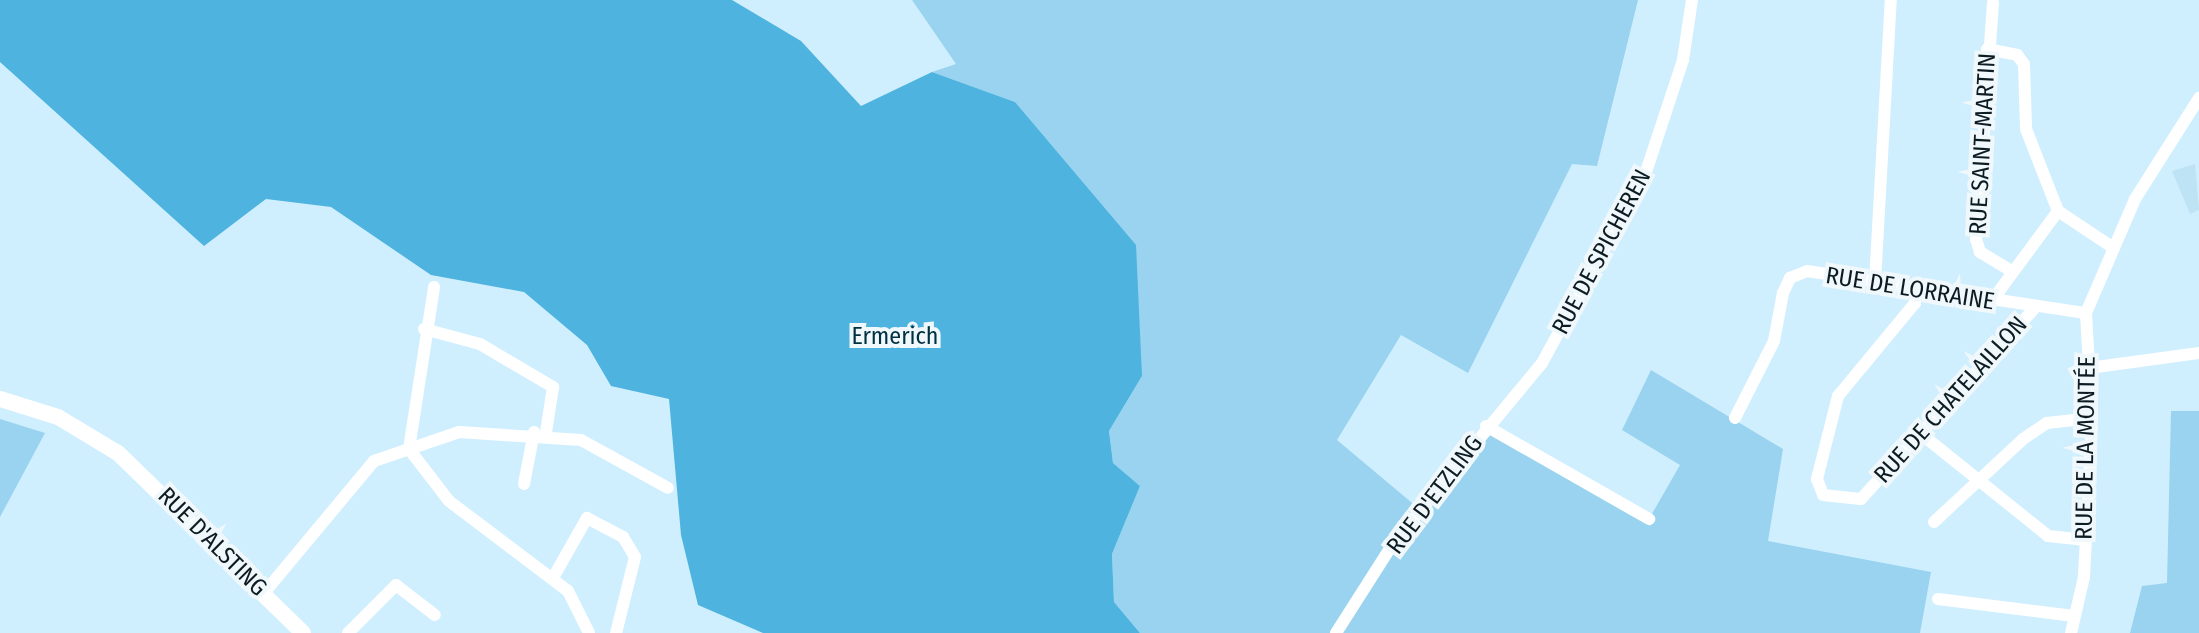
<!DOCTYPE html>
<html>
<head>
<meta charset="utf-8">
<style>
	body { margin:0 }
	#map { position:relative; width:2199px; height:633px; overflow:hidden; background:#d0effe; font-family:"Fira Sans Condensed",sans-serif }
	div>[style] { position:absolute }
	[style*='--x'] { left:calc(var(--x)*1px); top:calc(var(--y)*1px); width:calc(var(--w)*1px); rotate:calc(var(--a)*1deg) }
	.built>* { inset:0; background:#bde3f5 }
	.green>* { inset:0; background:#99d3ef }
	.forest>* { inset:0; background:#4eb4df }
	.minor>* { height:12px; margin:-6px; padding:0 6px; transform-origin:6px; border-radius:6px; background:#fff }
	.major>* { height:16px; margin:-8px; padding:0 8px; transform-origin:8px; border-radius:8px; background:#fff }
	span { translate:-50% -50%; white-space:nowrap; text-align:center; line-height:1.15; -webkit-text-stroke:8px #f0f8fc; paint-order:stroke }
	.street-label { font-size:24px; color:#0d1c22 }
	.park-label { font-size:24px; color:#003041 }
</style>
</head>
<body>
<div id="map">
	<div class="built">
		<i style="clip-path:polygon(2195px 164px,2199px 210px,2190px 214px,2172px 171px)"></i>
	</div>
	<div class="green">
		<i style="clip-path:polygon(912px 0,1638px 0,1597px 166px,1572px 164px,1468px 373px,1401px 335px,1337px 440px,1424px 513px,1486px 426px,1649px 519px,1680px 465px,1622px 430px,1651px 370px,1783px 449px,1768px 541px,1931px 572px,1920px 633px,1140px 633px,1114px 602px,1112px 554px,1140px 486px,1113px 463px,1109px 431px,1142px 376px,1015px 102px,932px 72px,956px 64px)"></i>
		<i style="clip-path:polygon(2171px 411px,2199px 411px,2199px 633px,2130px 633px,2142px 586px,2167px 583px)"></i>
		<i style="clip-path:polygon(0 419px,45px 433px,0 517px)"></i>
	</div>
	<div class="forest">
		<i style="clip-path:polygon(0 0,732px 0,801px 41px,861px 106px,932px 72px,1015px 102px,1136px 245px,1142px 376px,1109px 431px,1113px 463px,1140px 486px,1112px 554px,1114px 602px,1140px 633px,763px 633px,698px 605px,681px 535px,669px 399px,611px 386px,587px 345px,524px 292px,431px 275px,331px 207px,266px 199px,204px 246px,0 62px)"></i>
	</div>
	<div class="minor">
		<i style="--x:1993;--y:3;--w:237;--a:94.1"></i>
		<i style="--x:1976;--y:239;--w:14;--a:73"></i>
		<i style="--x:1980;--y:252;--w:33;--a:31"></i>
		<i style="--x:1987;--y:49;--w:31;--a:11"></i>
		<i style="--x:2017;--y:55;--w:11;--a:52"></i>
		<i style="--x:2024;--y:64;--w:65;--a:88.2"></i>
		<i style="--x:2026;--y:129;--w:88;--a:68.7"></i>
		<i style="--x:2058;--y:211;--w:65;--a:33.7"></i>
		<i style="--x:1875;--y:282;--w:282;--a:-86.8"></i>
		<i style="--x:1915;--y:289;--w:14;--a:90"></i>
		<i style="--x:1915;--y:303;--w:121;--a:129.6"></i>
		<i style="--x:1838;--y:396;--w:86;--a:104.2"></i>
		<i style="--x:1817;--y:479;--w:17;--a:69"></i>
		<i style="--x:1823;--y:495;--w:38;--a:6"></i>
		<i style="--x:1861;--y:499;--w:256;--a:-47.7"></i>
		<i style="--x:1991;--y:302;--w:113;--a:-53.6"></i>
		<i style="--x:424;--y:329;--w:58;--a:15"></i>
		<i style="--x:480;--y:344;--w:85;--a:30.5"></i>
		<i style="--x:553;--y:387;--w:46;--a:98.8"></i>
		<i style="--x:2089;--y:368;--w:111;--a:-7.8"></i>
		<i style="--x:1735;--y:418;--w:86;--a:-63.1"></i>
		<i style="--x:1774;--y:341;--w:49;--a:-79.4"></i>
		<i style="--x:1783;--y:293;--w:17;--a:-65"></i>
		<i style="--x:1790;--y:278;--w:18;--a:-22"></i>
		<i style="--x:1807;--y:271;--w:282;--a:8.6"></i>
		<i style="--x:1486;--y:426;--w:188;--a:29.7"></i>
		<i style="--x:1920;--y:433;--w:164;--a:38.8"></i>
		<i style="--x:2048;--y:536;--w:38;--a:6"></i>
		<i style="--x:409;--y:449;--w:66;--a:52.4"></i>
		<i style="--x:449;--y:501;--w:149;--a:37.1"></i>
		<i style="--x:568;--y:591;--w:47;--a:63.4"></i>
		<i style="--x:409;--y:449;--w:164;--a:-81.2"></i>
		<i style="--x:524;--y:484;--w:53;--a:-79.1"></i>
		<i style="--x:1934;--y:522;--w:122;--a:-43"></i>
		<i style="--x:2023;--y:439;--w:29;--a:-34"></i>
		<i style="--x:2047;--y:423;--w:45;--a:-6.3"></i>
		<i style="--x:554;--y:576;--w:67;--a:-60.4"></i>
		<i style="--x:587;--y:518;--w:41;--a:27.8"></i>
		<i style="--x:623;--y:537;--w:23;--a:59"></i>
		<i style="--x:635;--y:557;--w:78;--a:104"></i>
		<i style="--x:264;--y:593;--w:172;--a:-50.2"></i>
		<i style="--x:374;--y:461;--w:90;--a:-18.8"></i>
		<i style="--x:459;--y:432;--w:122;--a:3.8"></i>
		<i style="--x:581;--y:440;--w:99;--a:28.9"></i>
		<i style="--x:1938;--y:599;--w:137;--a:7.1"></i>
		<i style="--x:348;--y:633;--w:68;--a:-45"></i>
		<i style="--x:396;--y:585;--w:49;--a:37.6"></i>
		<i style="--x:1336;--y:633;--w:108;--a:-57.5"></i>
		<i style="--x:1394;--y:542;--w:232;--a:-50.4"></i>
		<i style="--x:1542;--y:363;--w:217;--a:-61.4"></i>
		<i style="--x:1646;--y:172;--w:118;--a:-71.7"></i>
		<i style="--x:1683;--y:60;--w:61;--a:-81.5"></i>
		<i style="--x:2071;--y:633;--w:57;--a:-76.9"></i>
		<i style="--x:2084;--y:577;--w:159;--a:-87.1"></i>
		<i style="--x:2092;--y:418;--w:105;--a:-93.3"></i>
		<i style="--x:2086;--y:313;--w:124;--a:-66.7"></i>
		<i style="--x:2135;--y:199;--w:120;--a:-57.6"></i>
	</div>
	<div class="major">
		<i style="--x:0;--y:399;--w:61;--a:17.2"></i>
		<i style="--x:58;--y:417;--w:70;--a:31"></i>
		<i style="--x:118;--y:453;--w:258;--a:44.2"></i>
	</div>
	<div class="street-label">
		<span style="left:1983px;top:144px;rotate:-87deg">RUE SAINT-MARTIN</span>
		<span style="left:1602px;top:252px;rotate:-62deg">RUE DE SPICHEREN</span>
		<span style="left:1910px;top:289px;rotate:9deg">RUE DE LORRAINE</span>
		<span style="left:1951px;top:400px;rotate:-48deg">RUE DE CHATELAILLON</span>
		<span style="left:2086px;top:448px;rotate:-89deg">RUE DE LA MONTÉE</span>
		<span style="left:1435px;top:495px;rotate:-53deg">RUE D'ETZLING</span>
		<span style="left:212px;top:542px;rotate:45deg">RUE D'ALSTING</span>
	</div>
	<div class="park-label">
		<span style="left:895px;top:337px">Ermerich</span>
	</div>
</div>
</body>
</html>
